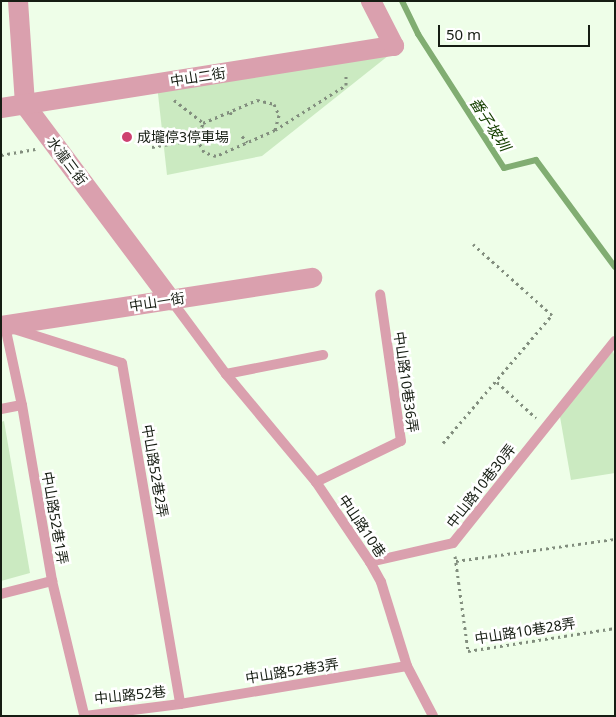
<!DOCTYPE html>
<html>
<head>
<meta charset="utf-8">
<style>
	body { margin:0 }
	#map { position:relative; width:616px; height:717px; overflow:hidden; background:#eefee8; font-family:"Noto Sans","Noto Sans TC",sans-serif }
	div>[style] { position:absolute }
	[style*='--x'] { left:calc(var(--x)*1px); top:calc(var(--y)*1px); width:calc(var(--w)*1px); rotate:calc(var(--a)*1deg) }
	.green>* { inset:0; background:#cbeac1 }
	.stream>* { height:6px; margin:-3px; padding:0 3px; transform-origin:3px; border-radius:3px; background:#81ad72 }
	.path>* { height:3px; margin-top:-1.5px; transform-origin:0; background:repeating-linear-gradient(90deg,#828e7e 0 2.5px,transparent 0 6.5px) }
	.lane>* { height:10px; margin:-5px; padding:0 5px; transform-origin:5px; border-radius:5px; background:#daa0ae }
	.street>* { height:20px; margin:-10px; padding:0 10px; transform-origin:10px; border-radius:10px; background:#daa0ae }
	.dots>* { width:14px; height:14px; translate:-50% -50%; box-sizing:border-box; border:2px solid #fff; border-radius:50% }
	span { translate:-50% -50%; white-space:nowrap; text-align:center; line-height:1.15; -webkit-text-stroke:5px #fff; paint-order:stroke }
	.street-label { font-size:14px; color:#161d13 }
	.poi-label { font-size:14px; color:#161d13 }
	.left { translate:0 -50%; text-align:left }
	.water-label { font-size:15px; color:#174102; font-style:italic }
	.frame { position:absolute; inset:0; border:2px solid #161d13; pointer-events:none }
	.scale { position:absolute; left:438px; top:25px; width:152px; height:22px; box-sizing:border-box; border:2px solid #161d13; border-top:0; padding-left:6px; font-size:15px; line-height:18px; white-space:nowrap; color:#161d13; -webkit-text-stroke:4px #fff; paint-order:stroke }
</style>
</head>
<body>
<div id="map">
	<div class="green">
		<i style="clip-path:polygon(398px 48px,262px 156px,167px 175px,157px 85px)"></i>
		<i style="clip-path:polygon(609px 344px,615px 356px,615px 473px,571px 480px,559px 411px)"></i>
		<i style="clip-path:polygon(4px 421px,30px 573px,1px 581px,1px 422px)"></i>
	</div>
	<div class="stream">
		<i style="--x:402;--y:1;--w:37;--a:64"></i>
		<i style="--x:418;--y:34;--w:159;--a:57.3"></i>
		<i style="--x:504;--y:168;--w:33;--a:-14"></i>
		<i style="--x:536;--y:160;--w:133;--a:53.6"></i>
	</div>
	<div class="path">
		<i style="--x:174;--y:100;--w:37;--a:38"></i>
		<i style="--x:257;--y:100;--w:17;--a:13"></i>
		<i style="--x:274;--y:104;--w:12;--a:66"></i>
		<i style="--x:279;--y:115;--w:16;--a:105"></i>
		<i style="--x:275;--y:130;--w:64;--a:156.2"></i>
		<i style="--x:216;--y:156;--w:13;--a:-162"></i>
		<i style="--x:204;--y:152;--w:15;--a:-118"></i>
		<i style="--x:197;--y:139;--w:17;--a:-69"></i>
		<i style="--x:203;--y:123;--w:59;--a:-23.1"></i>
		<i style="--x:230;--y:112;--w:6;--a:59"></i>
		<i style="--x:275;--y:130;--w:84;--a:-32.4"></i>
		<i style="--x:346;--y:85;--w:12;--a:-90"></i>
		<i style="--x:242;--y:136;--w:8;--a:50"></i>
		<i style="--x:152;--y:147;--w:46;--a:-10.1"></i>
		<i style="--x:1;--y:155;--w:35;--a:-10"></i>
		<i style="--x:497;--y:382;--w:53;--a:42.7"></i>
		<i style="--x:443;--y:443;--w:168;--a:-49.6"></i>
		<i style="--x:552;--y:315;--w:106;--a:-138.1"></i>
		<i style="--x:455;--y:556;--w:96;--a:82.2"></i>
		<i style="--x:468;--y:651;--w:149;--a:-8.9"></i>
		<i style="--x:456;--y:561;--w:161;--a:-7.9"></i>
	</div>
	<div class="lane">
		<i style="--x:171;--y:300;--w:92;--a:53.4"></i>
		<i style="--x:226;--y:374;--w:141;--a:50.2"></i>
		<i style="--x:316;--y:482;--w:97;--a:56"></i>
		<i style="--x:370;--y:562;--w:23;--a:61"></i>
		<i style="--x:381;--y:582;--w:88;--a:72.8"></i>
		<i style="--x:407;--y:666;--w:56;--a:62.5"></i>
		<i style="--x:5;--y:326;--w:81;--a:77.9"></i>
		<i style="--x:22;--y:405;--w:179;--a:80.3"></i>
		<i style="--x:52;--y:581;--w:137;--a:76.5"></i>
		<i style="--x:14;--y:329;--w:113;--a:17.5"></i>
		<i style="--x:122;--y:363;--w:346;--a:80.3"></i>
		<i style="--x:226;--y:374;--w:99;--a:-11.1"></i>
		<i style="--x:1;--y:409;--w:21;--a:-11"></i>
		<i style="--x:316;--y:482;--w:94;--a:-25.8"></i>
		<i style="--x:401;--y:441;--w:148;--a:-98.1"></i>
		<i style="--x:370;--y:562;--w:85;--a:-12.9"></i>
		<i style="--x:453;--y:543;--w:259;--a:-51.3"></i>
		<i style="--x:1;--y:594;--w:53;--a:-14.3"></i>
		<i style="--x:85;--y:716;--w:96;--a:-7.2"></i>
		<i style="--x:180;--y:704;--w:230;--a:-9.5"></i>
	</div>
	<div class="street">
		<i style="--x:18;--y:1;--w:104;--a:86.1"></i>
		<i style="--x:25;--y:105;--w:244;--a:53.2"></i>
		<i style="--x:1;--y:108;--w:398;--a:-9"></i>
		<i style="--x:394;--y:46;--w:51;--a:-117.1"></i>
		<i style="--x:1;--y:326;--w:315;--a:-8.8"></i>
	</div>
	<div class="dots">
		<i style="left:127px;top:137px;background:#ce4171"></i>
	</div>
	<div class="street-label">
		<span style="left:198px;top:77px;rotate:-9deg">中山二街</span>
		<span style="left:67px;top:161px;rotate:53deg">水瀧三街</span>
		<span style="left:157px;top:302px;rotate:-9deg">中山一街</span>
		<span style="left:406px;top:382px;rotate:82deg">中山路10巷36弄</span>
		<span style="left:155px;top:471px;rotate:80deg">中山路52巷2弄</span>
		<span style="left:481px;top:486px;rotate:-52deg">中山路10巷30弄</span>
		<span style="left:55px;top:518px;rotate:80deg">中山路52巷1弄</span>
		<span style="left:362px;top:526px;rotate:56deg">中山路10巷</span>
		<span style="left:525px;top:631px;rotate:-9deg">中山路10巷28弄</span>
		<span style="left:292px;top:671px;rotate:-9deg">中山路52巷3弄</span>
		<span style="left:130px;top:695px;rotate:-6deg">中山路52巷</span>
	</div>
	<div class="poi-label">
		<span class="left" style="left:137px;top:137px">成壠停3停車場</span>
	</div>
	<div class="water-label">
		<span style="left:490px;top:124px;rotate:57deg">番子坡圳</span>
	</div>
	<div class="frame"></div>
	<div class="scale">50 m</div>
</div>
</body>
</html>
